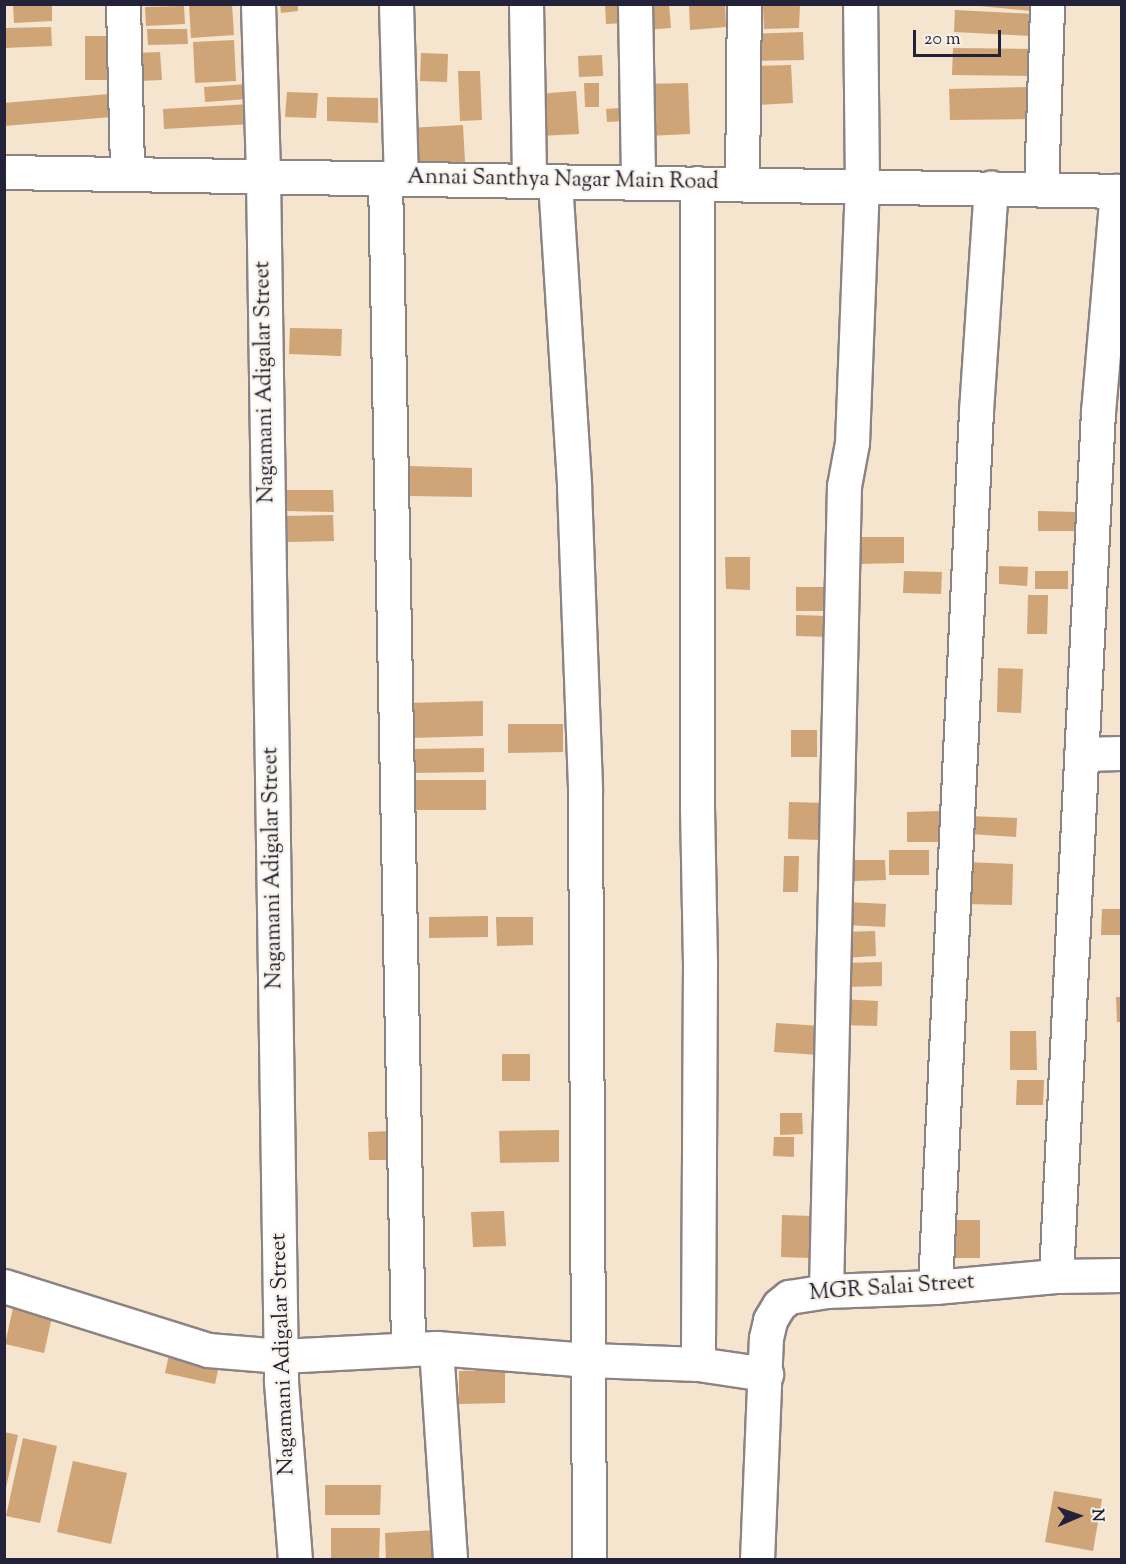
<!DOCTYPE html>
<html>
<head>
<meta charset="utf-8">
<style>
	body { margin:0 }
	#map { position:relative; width:1126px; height:1564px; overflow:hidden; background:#f5e4ce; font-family:"Sorts Mill Goudy",serif }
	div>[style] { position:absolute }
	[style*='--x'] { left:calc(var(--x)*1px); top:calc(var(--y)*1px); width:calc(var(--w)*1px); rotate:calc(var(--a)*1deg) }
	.building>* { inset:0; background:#cfa476 }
	.roads { filter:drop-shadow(2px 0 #8c8384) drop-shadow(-2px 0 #8c8384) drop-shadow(0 2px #8c8384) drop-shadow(0 -2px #8c8384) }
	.minor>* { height:33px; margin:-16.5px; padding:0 16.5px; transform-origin:16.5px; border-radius:16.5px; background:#fff }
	span { translate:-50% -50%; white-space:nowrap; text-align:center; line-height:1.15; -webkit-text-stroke:4.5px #f7f3e8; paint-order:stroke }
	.street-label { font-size:22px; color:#22223b }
	.frame { position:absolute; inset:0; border:6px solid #22223b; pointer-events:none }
	.north { position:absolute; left:1048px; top:1486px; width:60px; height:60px; -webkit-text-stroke:4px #f7f3e8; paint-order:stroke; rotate:88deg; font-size:16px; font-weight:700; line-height:24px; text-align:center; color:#22223b }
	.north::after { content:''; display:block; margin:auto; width:21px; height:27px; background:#22223b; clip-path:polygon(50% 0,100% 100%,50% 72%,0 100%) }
	.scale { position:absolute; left:913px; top:30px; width:88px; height:27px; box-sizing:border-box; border:3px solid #22223b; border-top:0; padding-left:8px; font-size:18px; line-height:21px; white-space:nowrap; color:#22223b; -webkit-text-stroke:4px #f7f3e8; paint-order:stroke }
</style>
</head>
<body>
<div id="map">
	<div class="building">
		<i style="clip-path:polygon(13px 4px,52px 4px,52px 21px,14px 23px)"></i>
		<i style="clip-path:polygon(189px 4px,232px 4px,234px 35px,191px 38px)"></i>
		<i style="clip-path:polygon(280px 4px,298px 4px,298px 11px,281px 13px)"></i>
		<i style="clip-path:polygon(605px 4px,622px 4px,623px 23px,606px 24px)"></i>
		<i style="clip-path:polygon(644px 4px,669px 4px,671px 28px,645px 30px)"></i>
		<i style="clip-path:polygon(689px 4px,725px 4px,726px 27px,690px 30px)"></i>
		<i style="clip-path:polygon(763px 4px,800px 4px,799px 28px,764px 29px)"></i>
		<i style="clip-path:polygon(959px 4px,1032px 4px,1031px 11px)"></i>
		<i style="clip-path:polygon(184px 6px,185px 24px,146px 26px,145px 7px)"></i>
		<i style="clip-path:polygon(955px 10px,1034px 14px,1033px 36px,954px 32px)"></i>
		<i style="clip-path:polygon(51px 27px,52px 46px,4px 48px,4px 28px)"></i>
		<i style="clip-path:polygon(147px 29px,187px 29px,188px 44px,148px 45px)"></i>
		<i style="clip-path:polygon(803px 32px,804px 60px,748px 61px,747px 34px)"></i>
		<i style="clip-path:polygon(85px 36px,109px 36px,110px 80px,85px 80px)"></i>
		<i style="clip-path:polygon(234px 40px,236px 81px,195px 83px,193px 42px)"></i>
		<i style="clip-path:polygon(953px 48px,1035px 49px,1035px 76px,952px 75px)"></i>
		<i style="clip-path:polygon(160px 52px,162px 80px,138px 81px,137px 53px)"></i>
		<i style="clip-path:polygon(421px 53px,448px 54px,447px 82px,420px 81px)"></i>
		<i style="clip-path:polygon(602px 55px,603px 76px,579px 77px,578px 56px)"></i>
		<i style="clip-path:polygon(791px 65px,793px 103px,755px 105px,753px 66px)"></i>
		<i style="clip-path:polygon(458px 71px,480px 71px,482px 120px,460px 121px)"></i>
		<i style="clip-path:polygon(584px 83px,599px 83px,599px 107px,585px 107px)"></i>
		<i style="clip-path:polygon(688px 83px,690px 134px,647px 136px,645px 84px)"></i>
		<i style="clip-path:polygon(247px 84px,248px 99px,205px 102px,204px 87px)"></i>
		<i style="clip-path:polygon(1030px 87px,1031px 119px,950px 120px,949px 89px)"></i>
		<i style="clip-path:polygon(576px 91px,579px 134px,539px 136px,537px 94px)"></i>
		<i style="clip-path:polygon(287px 92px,318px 93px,316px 118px,285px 117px)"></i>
		<i style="clip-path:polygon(109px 94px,112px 117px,4px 126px,4px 103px)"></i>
		<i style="clip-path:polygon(327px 97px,378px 98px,378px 123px,327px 121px)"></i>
		<i style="clip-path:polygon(250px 104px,251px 124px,164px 129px,163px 109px)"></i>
		<i style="clip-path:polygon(621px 108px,622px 121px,607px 122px,606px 109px)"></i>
		<i style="clip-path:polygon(463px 125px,465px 162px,411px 164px,409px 128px)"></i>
		<i style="clip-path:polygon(290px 328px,342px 329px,341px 356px,289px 354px)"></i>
		<i style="clip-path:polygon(409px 466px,472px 468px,472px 497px,409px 496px)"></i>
		<i style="clip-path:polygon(286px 490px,333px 490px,334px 512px,287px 511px)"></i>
		<i style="clip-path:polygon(1038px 511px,1076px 512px,1076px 531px,1038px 531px)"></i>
		<i style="clip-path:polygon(333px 515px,334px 541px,288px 542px,287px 516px)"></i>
		<i style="clip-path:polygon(859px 537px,904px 537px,904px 563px,859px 564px)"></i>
		<i style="clip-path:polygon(725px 557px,750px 557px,750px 590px,726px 589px)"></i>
		<i style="clip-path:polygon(999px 566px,1028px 567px,1027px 586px,999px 584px)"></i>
		<i style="clip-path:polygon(904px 571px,942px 572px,941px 594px,903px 593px)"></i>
		<i style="clip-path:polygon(1035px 571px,1068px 571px,1068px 589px,1035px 589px)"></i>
		<i style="clip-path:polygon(796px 587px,833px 587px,834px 611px,796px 611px)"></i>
		<i style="clip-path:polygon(1028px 595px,1048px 595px,1047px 634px,1027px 634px)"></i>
		<i style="clip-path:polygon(796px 615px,829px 616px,829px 637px,796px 636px)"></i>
		<i style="clip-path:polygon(998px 668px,1023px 669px,1021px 713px,997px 712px)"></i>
		<i style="clip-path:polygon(483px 701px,483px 736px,408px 738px,408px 703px)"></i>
		<i style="clip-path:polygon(508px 724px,563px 724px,563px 752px,508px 753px)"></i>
		<i style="clip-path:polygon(791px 730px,817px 730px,817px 757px,791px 757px)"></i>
		<i style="clip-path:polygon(484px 748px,484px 772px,409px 773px,409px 749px)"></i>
		<i style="clip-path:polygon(414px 780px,486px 780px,486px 810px,414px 810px)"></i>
		<i style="clip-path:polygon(789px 802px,825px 803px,824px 840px,788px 839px)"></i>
		<i style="clip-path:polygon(941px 811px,942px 842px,907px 842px,907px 812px)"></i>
		<i style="clip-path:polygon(970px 816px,1017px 818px,1016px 837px,969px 834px)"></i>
		<i style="clip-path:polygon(889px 850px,929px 850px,929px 875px,889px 875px)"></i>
		<i style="clip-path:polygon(784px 856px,799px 856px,798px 892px,783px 892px)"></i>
		<i style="clip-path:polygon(853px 860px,885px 860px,886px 880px,853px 881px)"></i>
		<i style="clip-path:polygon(966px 862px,1013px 864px,1012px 905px,964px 904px)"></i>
		<i style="clip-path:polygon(848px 902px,886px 904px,885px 927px,847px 925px)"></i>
		<i style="clip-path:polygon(1102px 909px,1122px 909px,1122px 935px,1101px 935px)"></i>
		<i style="clip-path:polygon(488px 916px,488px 937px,429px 938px,429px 917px)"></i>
		<i style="clip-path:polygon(496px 917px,533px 917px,533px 945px,497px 946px)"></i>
		<i style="clip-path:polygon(875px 931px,876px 956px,843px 958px,842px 932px)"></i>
		<i style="clip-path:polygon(882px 962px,882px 986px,846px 987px,845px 963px)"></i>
		<i style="clip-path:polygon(1116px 997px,1122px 997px,1122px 1022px,1117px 1022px)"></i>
		<i style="clip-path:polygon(840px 999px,878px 1001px,877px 1026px,839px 1025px)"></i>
		<i style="clip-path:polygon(776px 1023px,821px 1026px,819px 1055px,774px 1052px)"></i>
		<i style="clip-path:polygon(1010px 1031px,1036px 1031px,1037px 1070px,1010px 1070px)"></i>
		<i style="clip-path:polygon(502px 1054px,530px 1054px,530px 1081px,502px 1081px)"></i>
		<i style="clip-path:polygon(1017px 1080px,1044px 1080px,1043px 1105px,1016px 1105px)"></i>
		<i style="clip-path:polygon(780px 1113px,802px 1113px,803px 1134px,780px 1135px)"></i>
		<i style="clip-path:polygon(559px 1130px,559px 1162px,500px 1163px,499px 1131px)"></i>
		<i style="clip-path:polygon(392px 1131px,393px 1160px,369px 1160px,368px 1132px)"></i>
		<i style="clip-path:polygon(774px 1137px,794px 1137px,794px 1157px,773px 1156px)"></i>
		<i style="clip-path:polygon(504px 1211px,506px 1246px,473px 1247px,471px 1212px)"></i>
		<i style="clip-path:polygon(782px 1215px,812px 1216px,810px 1258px,781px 1257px)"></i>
		<i style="clip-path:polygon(947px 1220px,980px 1220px,980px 1258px,947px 1258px)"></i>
		<i style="clip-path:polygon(13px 1308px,52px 1317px,44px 1353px,5px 1344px)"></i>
		<i style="clip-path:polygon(170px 1350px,220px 1361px,215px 1384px,165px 1373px)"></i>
		<i style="clip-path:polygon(505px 1370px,505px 1403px,459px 1404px,459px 1371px)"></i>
		<i style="clip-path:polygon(4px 1432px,18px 1435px,5px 1492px,4px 1492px)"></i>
		<i style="clip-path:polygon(23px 1438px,57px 1446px,40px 1523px,6px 1516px)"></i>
		<i style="clip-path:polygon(73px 1461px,127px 1473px,111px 1544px,57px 1532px)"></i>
		<i style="clip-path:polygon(325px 1485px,381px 1485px,380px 1515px,325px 1515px)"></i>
		<i style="clip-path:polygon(1054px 1491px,1102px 1499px,1093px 1551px,1045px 1542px)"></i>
		<i style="clip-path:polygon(331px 1528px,380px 1528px,379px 1558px,331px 1558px)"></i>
		<i style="clip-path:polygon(436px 1530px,438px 1560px,386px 1560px,385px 1533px)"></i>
	</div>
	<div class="roads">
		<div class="minor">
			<i style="--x:123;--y:4;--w:169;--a:88.6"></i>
			<i style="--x:258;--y:4;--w:172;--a:88.3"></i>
			<i style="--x:263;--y:176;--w:1206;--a:89.14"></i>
			<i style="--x:281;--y:1382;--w:179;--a:85.5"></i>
			<i style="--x:396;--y:4;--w:174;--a:88.4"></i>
			<i style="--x:526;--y:4;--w:176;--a:89"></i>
			<i style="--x:635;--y:4;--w:178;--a:89"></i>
			<i style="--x:4;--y:172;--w:1118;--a:0.97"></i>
			<i style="--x:385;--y:178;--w:1169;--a:88.87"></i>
			<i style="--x:555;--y:181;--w:307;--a:86.4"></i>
			<i style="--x:574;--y:487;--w:304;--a:87.9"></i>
			<i style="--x:585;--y:791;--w:769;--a:89.7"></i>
			<i style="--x:697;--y:183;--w:624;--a:90"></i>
			<i style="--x:697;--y:807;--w:157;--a:88.9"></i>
			<i style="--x:700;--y:964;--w:400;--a:90.3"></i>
			<i style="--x:742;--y:184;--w:180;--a:-89.4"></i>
			<i style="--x:1041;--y:189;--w:185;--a:-88.1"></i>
			<i style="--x:1081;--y:754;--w:41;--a:-1.4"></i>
			<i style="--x:1056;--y:1276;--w:865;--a:-87.22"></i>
			<i style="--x:1098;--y:412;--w:222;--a:-85.1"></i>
			<i style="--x:4;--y:1286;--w:214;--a:17.4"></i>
			<i style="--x:208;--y:1350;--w:73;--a:4.7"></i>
			<i style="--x:281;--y:1356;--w:155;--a:-3"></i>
			<i style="--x:436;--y:1348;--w:154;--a:4.5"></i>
			<i style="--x:590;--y:1360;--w:108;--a:2.1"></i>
			<i style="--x:698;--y:1364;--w:69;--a:8.4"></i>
			<i style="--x:935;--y:1287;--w:877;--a:-87.32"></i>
			<i style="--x:976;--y:411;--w:224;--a:-86.2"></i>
			<i style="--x:826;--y:1291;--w:805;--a:-88.72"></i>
			<i style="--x:844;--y:486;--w:44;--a:-79.5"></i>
			<i style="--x:852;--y:443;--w:257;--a:-87.8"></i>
			<i style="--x:862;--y:186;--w:182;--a:-90.6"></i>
			<i style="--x:436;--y:1348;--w:212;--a:86.2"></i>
			<i style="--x:757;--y:1560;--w:222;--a:-87.7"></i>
			<i style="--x:766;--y:1338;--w:18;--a:-77"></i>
			<i style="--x:770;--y:1320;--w:17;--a:-59"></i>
			<i style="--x:779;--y:1305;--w:13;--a:-39"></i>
			<i style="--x:789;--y:1297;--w:37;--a:-9"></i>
			<i style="--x:826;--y:1291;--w:109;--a:-2.1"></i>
			<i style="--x:935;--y:1287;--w:121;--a:-5.2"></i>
			<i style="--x:1056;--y:1276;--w:66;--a:-0.9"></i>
		</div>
	</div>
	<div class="street-label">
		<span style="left:563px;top:181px;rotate:1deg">Annai Santhya Nagar Main Road</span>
		<span style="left:266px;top:382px;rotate:-91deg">Nagamani Adigalar Street</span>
		<span style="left:274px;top:868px;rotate:-91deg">Nagamani Adigalar Street</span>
		<span style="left:892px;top:1289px;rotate:-4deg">MGR Salai Street</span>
		<span style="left:284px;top:1354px;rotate:-92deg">Nagamani Adigalar Street</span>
	</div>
	<div class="frame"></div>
	<div class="north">N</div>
	<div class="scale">20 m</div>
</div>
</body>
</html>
